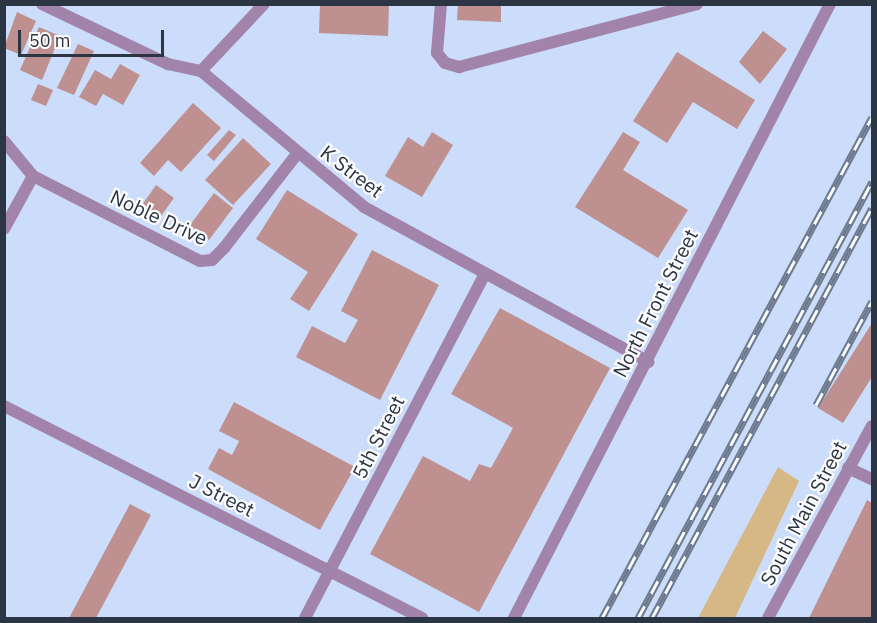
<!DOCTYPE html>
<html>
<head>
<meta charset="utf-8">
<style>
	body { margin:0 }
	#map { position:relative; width:877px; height:623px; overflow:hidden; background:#cbddfa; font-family:"IBM Plex Sans",sans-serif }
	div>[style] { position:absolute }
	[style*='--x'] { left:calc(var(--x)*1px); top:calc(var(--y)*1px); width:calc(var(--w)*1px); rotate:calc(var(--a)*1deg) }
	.green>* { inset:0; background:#d6b886 }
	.building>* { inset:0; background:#be9190 }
	.minor>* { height:12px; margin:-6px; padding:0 6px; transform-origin:6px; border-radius:6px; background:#a283aa }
	.rail>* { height:7px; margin-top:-3.5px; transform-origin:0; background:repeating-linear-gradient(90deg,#fdfdfd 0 14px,#6d7a8e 0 28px); box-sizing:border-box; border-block:2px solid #6d7a8e }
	span { translate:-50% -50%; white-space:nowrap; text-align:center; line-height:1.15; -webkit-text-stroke:4.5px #fdfdfd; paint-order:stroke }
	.street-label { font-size:20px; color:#2c3543 }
	.frame { position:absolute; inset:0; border:6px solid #2c3543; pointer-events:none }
	.scale { position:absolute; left:18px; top:30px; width:146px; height:27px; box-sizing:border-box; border:3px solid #2c3543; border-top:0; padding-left:8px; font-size:18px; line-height:21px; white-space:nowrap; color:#2c3543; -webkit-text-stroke:4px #fdfdfd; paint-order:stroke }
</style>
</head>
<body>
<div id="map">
	<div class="green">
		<i style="clip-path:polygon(778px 467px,799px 481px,735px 618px,698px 618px)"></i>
	</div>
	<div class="building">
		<i style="clip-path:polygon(320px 4px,389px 4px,388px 36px,319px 33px)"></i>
		<i style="clip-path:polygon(458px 4px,501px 4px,501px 22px,457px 20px)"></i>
		<i style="clip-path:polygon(17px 12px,36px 21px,21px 55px,4px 48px)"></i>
		<i style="clip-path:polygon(39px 27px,60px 36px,42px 80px,20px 70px)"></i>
		<i style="clip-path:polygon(763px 31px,787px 49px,760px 84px,739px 62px)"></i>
		<i style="clip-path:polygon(78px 44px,94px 51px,74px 95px,57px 88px)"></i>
		<i style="clip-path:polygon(677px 52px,755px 100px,737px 129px,693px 102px,667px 143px,633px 121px)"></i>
		<i style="clip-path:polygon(120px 64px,140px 75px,123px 105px,103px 94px,96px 106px,79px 97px,95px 70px,111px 79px)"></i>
		<i style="clip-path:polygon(38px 84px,53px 90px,46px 106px,31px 100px)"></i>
		<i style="clip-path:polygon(193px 103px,221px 128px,181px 172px,168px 160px,154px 176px,140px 163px)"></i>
		<i style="clip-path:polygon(229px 130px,236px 135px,214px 161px,207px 155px)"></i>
		<i style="clip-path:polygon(432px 132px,453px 145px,422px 197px,385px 176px,408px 137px,423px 147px)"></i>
		<i style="clip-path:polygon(623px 132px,640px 142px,623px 170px,688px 210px,658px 258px,575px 207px)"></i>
		<i style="clip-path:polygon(243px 138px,271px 164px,233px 205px,205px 180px)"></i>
		<i style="clip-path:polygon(156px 185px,174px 198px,158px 220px,140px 208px)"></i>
		<i style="clip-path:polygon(287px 190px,358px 234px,309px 311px,290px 299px,308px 272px,256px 239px)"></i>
		<i style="clip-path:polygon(214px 193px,233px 208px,209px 240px,190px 225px)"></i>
		<i style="clip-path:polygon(372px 250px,439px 285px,380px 400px,296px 357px,312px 326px,345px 343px,358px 320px,341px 311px)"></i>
		<i style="clip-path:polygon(500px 308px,610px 368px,479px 612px,370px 554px,423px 456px,470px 481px,479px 464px,491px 468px,513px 428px,451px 394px)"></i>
		<i style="clip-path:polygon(872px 323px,872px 377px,843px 423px,818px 408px)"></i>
		<i style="clip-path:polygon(234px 402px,355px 467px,320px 530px,208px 469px,219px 448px,232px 455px,239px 441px,219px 431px)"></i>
		<i style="clip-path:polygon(867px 500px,872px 503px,872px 618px,809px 618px)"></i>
		<i style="clip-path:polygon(130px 504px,151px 515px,96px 618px,69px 618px)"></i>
	</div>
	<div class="minor">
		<i style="--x:42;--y:4;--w:140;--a:25.5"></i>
		<i style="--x:168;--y:64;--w:34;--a:12"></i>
		<i style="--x:201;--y:71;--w:212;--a:39.8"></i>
		<i style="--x:364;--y:207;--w:324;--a:28.6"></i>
		<i style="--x:441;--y:4;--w:49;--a:94.7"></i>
		<i style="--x:437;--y:53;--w:13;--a:51"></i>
		<i style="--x:445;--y:63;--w:15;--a:16"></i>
		<i style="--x:459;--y:67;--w:246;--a:-14.8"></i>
		<i style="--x:201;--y:71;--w:92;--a:-46.8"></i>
		<i style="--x:4;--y:141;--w:45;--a:50.4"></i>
		<i style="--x:33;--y:176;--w:60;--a:118.7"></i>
		<i style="--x:33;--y:176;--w:187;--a:27"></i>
		<i style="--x:200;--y:261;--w:12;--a:-5"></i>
		<i style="--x:212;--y:260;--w:17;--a:-45"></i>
		<i style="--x:224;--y:248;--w:119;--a:-52.2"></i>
		<i style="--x:4;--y:406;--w:469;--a:26.9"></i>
		<i style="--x:848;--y:468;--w:26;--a:25"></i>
		<i style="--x:305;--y:618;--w:389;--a:-62.4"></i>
		<i style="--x:514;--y:618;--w:691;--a:-62.77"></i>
		<i style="--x:768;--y:618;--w:218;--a:-61.6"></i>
	</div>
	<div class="rail">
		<i style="--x:816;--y:405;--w:118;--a:-61.7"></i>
		<i style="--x:602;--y:618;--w:569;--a:-61.68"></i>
		<i style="--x:638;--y:618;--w:495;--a:-61.8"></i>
		<i style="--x:652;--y:618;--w:465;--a:-61.8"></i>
	</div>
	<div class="street-label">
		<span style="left:352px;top:171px;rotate:37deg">K Street</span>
		<span style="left:159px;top:217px;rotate:25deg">Noble Drive</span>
		<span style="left:655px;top:303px;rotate:-63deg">North Front Street</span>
		<span style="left:378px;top:437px;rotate:-63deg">5th Street</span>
		<span style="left:222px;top:495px;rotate:27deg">J Street</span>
		<span style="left:803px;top:513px;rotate:-62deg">South Main Street</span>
	</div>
	<div class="frame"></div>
	<div class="scale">50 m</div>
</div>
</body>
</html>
